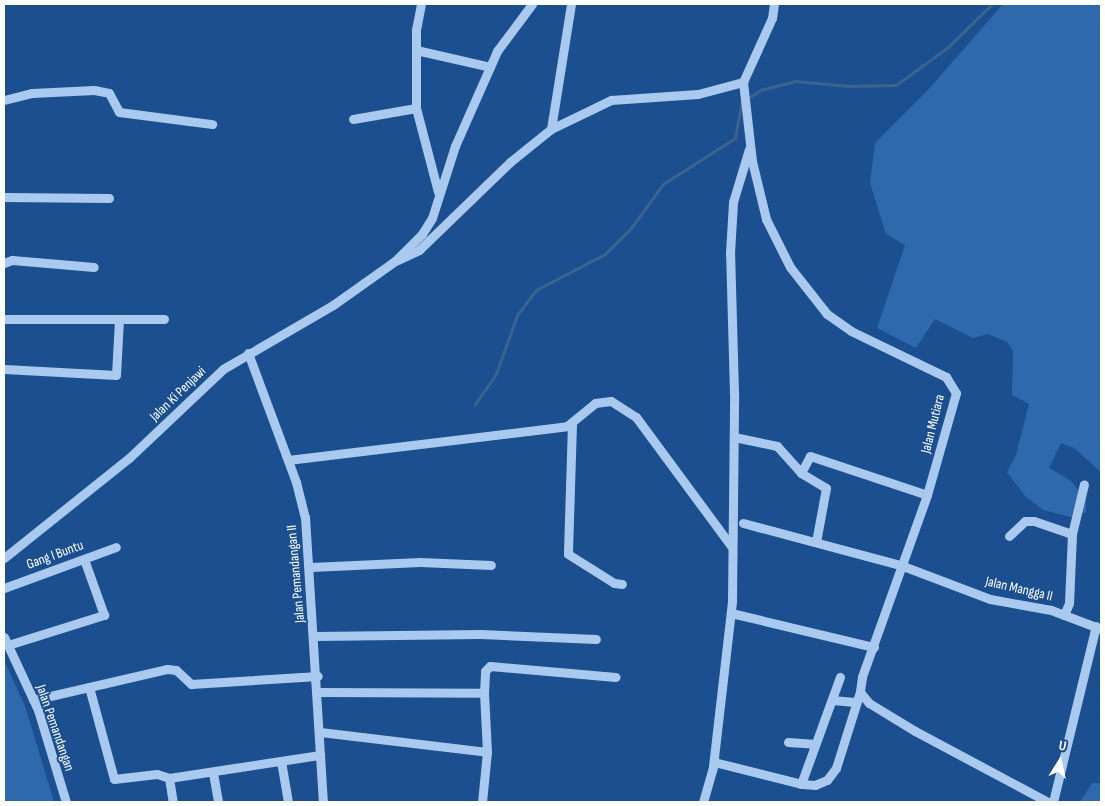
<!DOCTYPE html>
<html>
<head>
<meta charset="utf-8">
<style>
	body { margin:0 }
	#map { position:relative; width:1105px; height:806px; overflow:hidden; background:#1b4f8f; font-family:"Sofia Sans Condensed",sans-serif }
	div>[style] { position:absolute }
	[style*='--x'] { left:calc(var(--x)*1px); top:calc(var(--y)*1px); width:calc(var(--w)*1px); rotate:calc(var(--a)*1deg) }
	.green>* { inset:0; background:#2e69ad }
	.stream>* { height:3px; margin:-1.5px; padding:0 1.5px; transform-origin:1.5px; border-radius:1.5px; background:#3c6290 }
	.minor>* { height:9px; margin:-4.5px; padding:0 4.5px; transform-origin:4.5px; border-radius:4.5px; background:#a9c9ee }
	span { translate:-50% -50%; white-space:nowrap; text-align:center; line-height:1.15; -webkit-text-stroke:4px #1b4f8f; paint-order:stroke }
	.street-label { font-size:14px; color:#fff }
	.frame { position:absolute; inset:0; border:5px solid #fff; pointer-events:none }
	.north { position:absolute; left:1035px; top:736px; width:50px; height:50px; -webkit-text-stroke:4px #1b4f8f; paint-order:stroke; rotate:10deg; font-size:14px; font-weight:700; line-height:20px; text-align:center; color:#fff }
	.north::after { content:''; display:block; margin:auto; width:18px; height:22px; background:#fff; clip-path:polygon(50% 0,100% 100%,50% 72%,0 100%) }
</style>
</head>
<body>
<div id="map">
	<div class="green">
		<i style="clip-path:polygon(1003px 4px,1101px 4px,1101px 472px,1074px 448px,1061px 443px,1049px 468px,1070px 480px,1086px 499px,1086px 512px,1071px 517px,1043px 510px,1025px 496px,1007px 472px,1016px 455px,1029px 404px,1012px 395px,1013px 350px,1007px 342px,988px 334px,973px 338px,935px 319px,916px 348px,877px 328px,905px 245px,886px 234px,870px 183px,875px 143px,927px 91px)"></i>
		<i style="clip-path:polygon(4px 660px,25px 706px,54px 802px,4px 802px)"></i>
		<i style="clip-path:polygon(1092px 783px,1101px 783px,1101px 802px,1080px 802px)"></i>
	</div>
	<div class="stream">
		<i style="--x:475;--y:404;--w:37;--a:-55"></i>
		<i style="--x:496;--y:374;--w:63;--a:-70.4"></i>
		<i style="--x:517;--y:315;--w:31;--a:-53"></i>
		<i style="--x:536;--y:290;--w:78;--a:-27.6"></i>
		<i style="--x:605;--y:254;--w:37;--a:-45"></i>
		<i style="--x:631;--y:228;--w:54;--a:-54"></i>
		<i style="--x:663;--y:184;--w:85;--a:-32.6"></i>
		<i style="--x:735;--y:138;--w:36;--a:-80"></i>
		<i style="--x:741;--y:103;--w:23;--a:-34"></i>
		<i style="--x:760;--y:90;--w:36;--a:-14"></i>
		<i style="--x:795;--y:81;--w:54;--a:5.3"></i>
		<i style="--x:849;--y:86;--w:47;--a:-1.2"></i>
		<i style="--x:896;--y:85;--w:64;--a:-36.2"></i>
		<i style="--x:948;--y:47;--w:62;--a:-44.3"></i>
	</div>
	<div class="minor">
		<i style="--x:421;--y:4;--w:26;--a:101"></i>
		<i style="--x:416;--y:30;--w:78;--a:90"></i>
		<i style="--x:416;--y:108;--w:87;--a:75.3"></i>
		<i style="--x:774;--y:4;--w:14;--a:98"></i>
		<i style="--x:772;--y:18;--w:70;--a:114.4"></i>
		<i style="--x:743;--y:82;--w:80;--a:83.5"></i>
		<i style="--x:752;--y:161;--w:60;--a:76.4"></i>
		<i style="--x:766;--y:219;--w:54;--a:63.4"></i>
		<i style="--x:790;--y:267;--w:60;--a:51.8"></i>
		<i style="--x:827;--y:314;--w:29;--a:35"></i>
		<i style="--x:851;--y:331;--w:106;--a:25.8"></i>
		<i style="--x:946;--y:377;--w:19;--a:58"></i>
		<i style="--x:956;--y:393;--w:106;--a:105.9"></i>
		<i style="--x:927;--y:495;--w:193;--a:109.7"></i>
		<i style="--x:862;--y:677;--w:15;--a:98"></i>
		<i style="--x:860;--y:692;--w:14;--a:51"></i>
		<i style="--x:869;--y:703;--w:54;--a:31.3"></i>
		<i style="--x:915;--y:731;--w:151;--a:28.1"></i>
		<i style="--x:416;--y:50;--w:76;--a:12.9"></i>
		<i style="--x:4;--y:100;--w:29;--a:-14"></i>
		<i style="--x:32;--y:93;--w:62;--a:-2.8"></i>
		<i style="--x:94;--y:90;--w:15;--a:11"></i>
		<i style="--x:109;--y:93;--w:21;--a:62"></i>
		<i style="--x:119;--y:112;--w:94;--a:7.4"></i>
		<i style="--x:353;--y:119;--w:64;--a:-9.9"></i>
		<i style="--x:551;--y:129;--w:127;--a:-80.9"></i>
		<i style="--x:4;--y:197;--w:105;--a:0.5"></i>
		<i style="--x:398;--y:260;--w:23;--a:-25"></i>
		<i style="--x:419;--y:250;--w:127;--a:-44"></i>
		<i style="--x:510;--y:162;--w:53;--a:-38.8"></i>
		<i style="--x:551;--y:129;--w:67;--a:-25.8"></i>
		<i style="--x:611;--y:100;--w:87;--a:-3.9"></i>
		<i style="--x:698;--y:94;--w:47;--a:-14.9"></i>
		<i style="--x:4;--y:263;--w:9;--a:-21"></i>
		<i style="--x:12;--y:260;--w:82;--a:4.9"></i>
		<i style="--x:4;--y:319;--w:160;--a:0"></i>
		<i style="--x:248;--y:353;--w:138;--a:69.6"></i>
		<i style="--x:296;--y:482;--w:36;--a:76"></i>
		<i style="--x:305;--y:517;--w:286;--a:86.4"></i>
		<i style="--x:4;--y:369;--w:112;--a:3.1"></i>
		<i style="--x:116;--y:375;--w:56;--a:-86.9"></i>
		<i style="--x:572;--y:424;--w:130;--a:91.8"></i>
		<i style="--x:568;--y:554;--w:54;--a:32.2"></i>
		<i style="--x:614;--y:583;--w:8;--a:7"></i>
		<i style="--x:734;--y:437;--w:44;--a:11.8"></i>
		<i style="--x:777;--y:446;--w:36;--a:48"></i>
		<i style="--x:801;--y:473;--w:29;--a:31"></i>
		<i style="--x:826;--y:488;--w:55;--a:100.5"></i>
		<i style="--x:288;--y:460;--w:281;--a:-6.9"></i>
		<i style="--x:567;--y:426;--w:36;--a:-39"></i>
		<i style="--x:595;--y:403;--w:16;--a:-7"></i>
		<i style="--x:611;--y:401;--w:30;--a:33"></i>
		<i style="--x:636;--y:417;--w:162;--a:53.6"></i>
		<i style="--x:801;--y:473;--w:19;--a:-62"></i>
		<i style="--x:810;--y:456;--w:123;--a:18.4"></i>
		<i style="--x:743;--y:523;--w:166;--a:15"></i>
		<i style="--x:903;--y:566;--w:93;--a:20.8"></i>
		<i style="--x:990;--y:599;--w:62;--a:10.2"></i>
		<i style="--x:1051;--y:610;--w:53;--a:20.8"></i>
		<i style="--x:1009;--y:536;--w:22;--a:-43"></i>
		<i style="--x:1025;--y:521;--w:9;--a:0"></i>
		<i style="--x:1034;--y:521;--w:40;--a:18.9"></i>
		<i style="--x:1072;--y:534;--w:51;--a:-76.5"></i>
		<i style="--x:4;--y:558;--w:160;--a:-38.7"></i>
		<i style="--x:129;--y:458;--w:129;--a:-43.4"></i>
		<i style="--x:223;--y:369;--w:127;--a:-30.2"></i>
		<i style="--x:333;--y:305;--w:76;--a:-35.4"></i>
		<i style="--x:395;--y:261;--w:38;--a:-45"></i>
		<i style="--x:422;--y:234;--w:19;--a:-58"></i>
		<i style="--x:432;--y:218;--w:76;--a:-72.3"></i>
		<i style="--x:455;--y:146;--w:104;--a:-66.1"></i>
		<i style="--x:497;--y:51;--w:59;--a:-53.3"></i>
		<i style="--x:311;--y:567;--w:109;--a:-2.6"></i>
		<i style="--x:420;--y:562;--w:71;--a:2.4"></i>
		<i style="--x:4;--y:588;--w:119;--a:-20.1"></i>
		<i style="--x:731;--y:613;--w:147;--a:13.4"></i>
		<i style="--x:1064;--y:615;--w:13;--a:-67"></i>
		<i style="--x:1069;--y:603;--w:69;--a:-87.5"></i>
		<i style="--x:315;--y:636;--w:165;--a:-0.7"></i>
		<i style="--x:480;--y:634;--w:116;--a:2.5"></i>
		<i style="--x:4;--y:637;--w:81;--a:65"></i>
		<i style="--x:38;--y:710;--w:96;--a:73.1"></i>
		<i style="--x:8;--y:645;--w:101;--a:-17.4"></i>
		<i style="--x:104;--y:615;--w:59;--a:-109.7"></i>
		<i style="--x:89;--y:687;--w:95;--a:74.8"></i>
		<i style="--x:114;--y:779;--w:43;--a:-6.6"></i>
		<i style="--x:157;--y:774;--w:13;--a:18"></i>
		<i style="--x:169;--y:778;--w:153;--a:-8.7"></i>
		<i style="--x:318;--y:692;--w:166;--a:0.3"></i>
		<i style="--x:484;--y:693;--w:22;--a:-87"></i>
		<i style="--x:485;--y:671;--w:7;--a:-45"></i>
		<i style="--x:490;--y:666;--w:126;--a:5"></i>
		<i style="--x:33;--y:700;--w:138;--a:-13"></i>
		<i style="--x:167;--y:669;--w:9;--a:6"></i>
		<i style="--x:176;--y:670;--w:21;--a:43"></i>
		<i style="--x:191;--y:684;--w:127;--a:-3.6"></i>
		<i style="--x:832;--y:700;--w:23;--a:5"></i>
		<i style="--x:320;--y:732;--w:168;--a:6.8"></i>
		<i style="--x:788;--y:742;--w:27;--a:4"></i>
		<i style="--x:281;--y:761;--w:42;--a:80.3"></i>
		<i style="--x:714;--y:762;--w:91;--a:14"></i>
		<i style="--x:802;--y:784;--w:13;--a:4"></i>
		<i style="--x:815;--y:785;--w:13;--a:-23"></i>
		<i style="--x:827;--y:780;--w:15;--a:-53"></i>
		<i style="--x:836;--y:768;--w:80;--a:-72.5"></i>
		<i style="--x:213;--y:773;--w:29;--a:80"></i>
		<i style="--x:169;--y:778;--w:24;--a:81"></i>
		<i style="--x:801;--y:784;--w:114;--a:-70"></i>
		<i style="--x:482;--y:802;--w:50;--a:-84.3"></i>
		<i style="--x:487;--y:752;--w:59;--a:-92.9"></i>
		<i style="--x:703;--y:802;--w:37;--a:-74"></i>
		<i style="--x:713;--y:766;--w:166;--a:-83.4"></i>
		<i style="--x:732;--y:601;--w:208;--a:-89.4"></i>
		<i style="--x:734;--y:393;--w:140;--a:-91.6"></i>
		<i style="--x:730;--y:253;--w:51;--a:-86.6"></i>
		<i style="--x:733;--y:202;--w:55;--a:-73.2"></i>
		<i style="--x:1053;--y:802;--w:181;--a:-76.3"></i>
	</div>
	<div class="street-label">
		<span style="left:178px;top:394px;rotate:-44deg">Jalan Ki Penjawi</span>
		<span style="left:933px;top:424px;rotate:-76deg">Jalan Mutiara</span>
		<span style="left:55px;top:555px;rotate:-20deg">Gang I Buntu</span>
		<span style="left:296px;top:574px;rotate:-95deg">Jalan Pemandangan II</span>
		<span style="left:1019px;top:589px;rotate:13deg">Jalan Mangga II</span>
		<span style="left:55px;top:728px;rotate:71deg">Jalan Pemandangan</span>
	</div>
	<div class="frame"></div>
	<div class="north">U</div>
</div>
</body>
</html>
